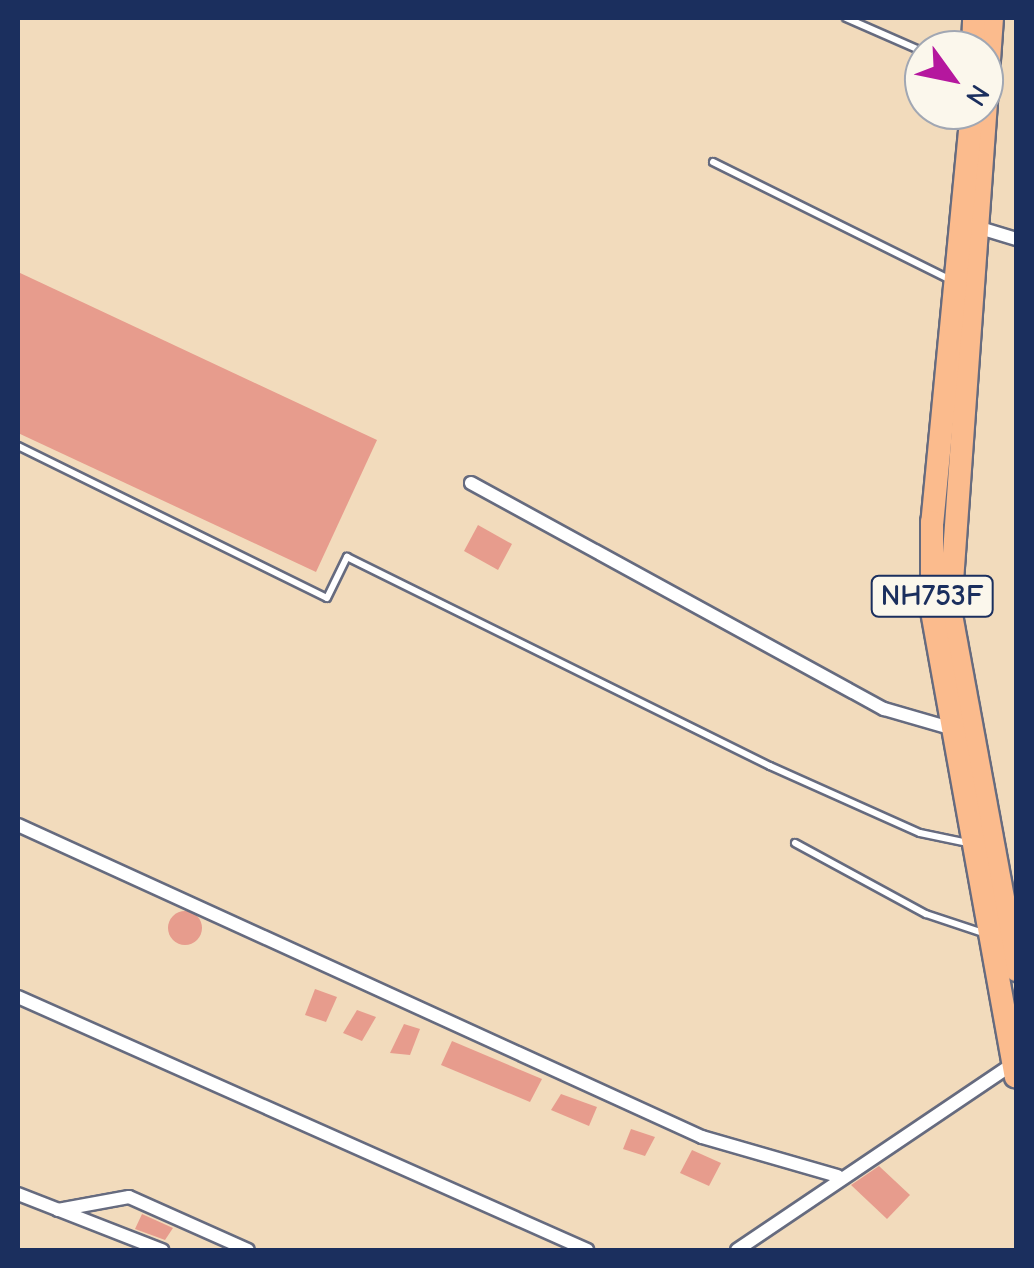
<!DOCTYPE html>
<html>
<head>
<meta charset="utf-8">
<style>
	body { margin:0 }
	#map { position:relative; width:1034px; height:1268px; overflow:hidden; background:#f2dbbc; font-family:"Comic Neue",sans-serif }
	div>[style] { position:absolute }
	[style*='--x'] { left:calc(var(--x)*1px); top:calc(var(--y)*1px); width:calc(var(--w)*1px); rotate:calc(var(--a)*1deg) }
	.building>* { inset:0; background:#e79c8d }
	.round { border-radius:50% }
	.roads { filter:drop-shadow(2px 0 #666b7f) drop-shadow(-2px 0 #666b7f) drop-shadow(0 2px #666b7f) drop-shadow(0 -2px #666b7f) }
	.lane>* { height:6px; margin:-3px; padding:0 3px; transform-origin:3px; border-radius:3px; background:#fff }
	.street>* { height:12px; margin:-6px; padding:0 6px; transform-origin:6px; border-radius:6px; background:#fff }
	.highway>* { height:22px; margin:-11px; padding:0 11px; transform-origin:11px; border-radius:11px; background:#fbbb8d }
	span { translate:-50% -50%; white-space:nowrap; text-align:center; line-height:1.15; -webkit-text-stroke:10px #fbf7ec; paint-order:stroke }
	.shield-label span { padding:2px 8px; background:#fbf7ec; border:2px solid; border-radius:8px; -webkit-text-stroke-width:0 }
	.shield-label { font-size:30px; color:#1b2f5e; font-weight:700 }
	.frame { position:absolute; inset:0; border:20px solid #1b2f5e; pointer-events:none }
	.north { position:absolute; left:904px; top:30px; width:100px; height:100px; box-sizing:border-box; background:#fbf7ec; border:2px solid #a1a7b3; border-radius:50%; rotate:123deg; font-size:28px; font-weight:700; line-height:40px; text-align:center; color:#1b2f5e }
	.north::after { content:''; display:block; margin:auto; width:35px; height:45px; background:#b5179e; clip-path:polygon(50% 0,100% 100%,50% 72%,0 100%) }
</style>
</head>
<body>
<div id="map">
	<div class="building">
		<i style="clip-path:polygon(18px 272px,377px 440px,316px 572px,18px 433px)"></i>
		<i style="clip-path:polygon(478px 525px,512px 544px,498px 570px,464px 551px)"></i>
		<i class="round" style="left:168px;top:911px;width:34px;height:34px"></i>
		<i style="clip-path:polygon(315px 989px,337px 997px,326px 1022px,305px 1015px)"></i>
		<i style="clip-path:polygon(357px 1010px,376px 1017px,362px 1041px,343px 1033px)"></i>
		<i style="clip-path:polygon(404px 1024px,420px 1029px,410px 1055px,390px 1053px)"></i>
		<i style="clip-path:polygon(452px 1041px,542px 1079px,530px 1102px,441px 1065px)"></i>
		<i style="clip-path:polygon(561px 1094px,597px 1107px,589px 1126px,551px 1110px)"></i>
		<i style="clip-path:polygon(631px 1129px,655px 1137px,645px 1156px,623px 1149px)"></i>
		<i style="clip-path:polygon(692px 1150px,721px 1163px,709px 1186px,680px 1173px)"></i>
		<i style="clip-path:polygon(879px 1166px,910px 1195px,887px 1219px,851px 1185px)"></i>
		<i style="clip-path:polygon(142px 1214px,173px 1228px,165px 1240px,135px 1229px)"></i>
	</div>
	<div class="roads">
		<div class="lane">
			<i style="--x:846;--y:18;--w:85;--a:23.6"></i>
			<i style="--x:713;--y:162;--w:266;--a:26.4"></i>
			<i style="--x:18;--y:446;--w:344;--a:26.2"></i>
			<i style="--x:327;--y:598;--w:46;--a:-64"></i>
			<i style="--x:347;--y:557;--w:472;--a:26.3"></i>
			<i style="--x:770;--y:766;--w:164;--a:24.1"></i>
			<i style="--x:920;--y:833;--w:49;--a:11.8"></i>
			<i style="--x:795;--y:843;--w:149;--a:28.5"></i>
			<i style="--x:926;--y:914;--w:63;--a:18.4"></i>
		</div>
		<div class="street">
			<i style="--x:980;--y:228;--w:38;--a:17"></i>
			<i style="--x:471;--y:483;--w:471;--a:28.7"></i>
			<i style="--x:884;--y:709;--w:69;--a:16.1"></i>
			<i style="--x:18;--y:825;--w:752;--a:24.52"></i>
			<i style="--x:702;--y:1137;--w:141;--a:16.1"></i>
			<i style="--x:18;--y:997;--w:623;--a:23.97"></i>
			<i style="--x:18;--y:1194;--w:155;--a:21.3"></i>
			<i style="--x:58;--y:1210;--w:72;--a:-10.4"></i>
			<i style="--x:129;--y:1197;--w:130;--a:24"></i>
			<i style="--x:737;--y:1250;--w:334;--a:-34"></i>
		</div>
		<div class="highway">
			<i style="--x:992;--y:18;--w:592;--a:94.06"></i>
			<i style="--x:950;--y:609;--w:367;--a:79.6"></i>
			<i style="--x:973;--y:50;--w:32;--a:-88"></i>
			<i style="--x:972;--y:110;--w:414;--a:95.5"></i>
			<i style="--x:932;--y:522;--w:89;--a:90"></i>
			<i style="--x:932;--y:611;--w:473;--a:79.8"></i>
		</div>
	</div>
	<div class="shield-label">
		<span style="left:932px;top:596px">NH753F</span>
	</div>
	<div class="frame"></div>
	<div class="north">N</div>
</div>
</body>
</html>
